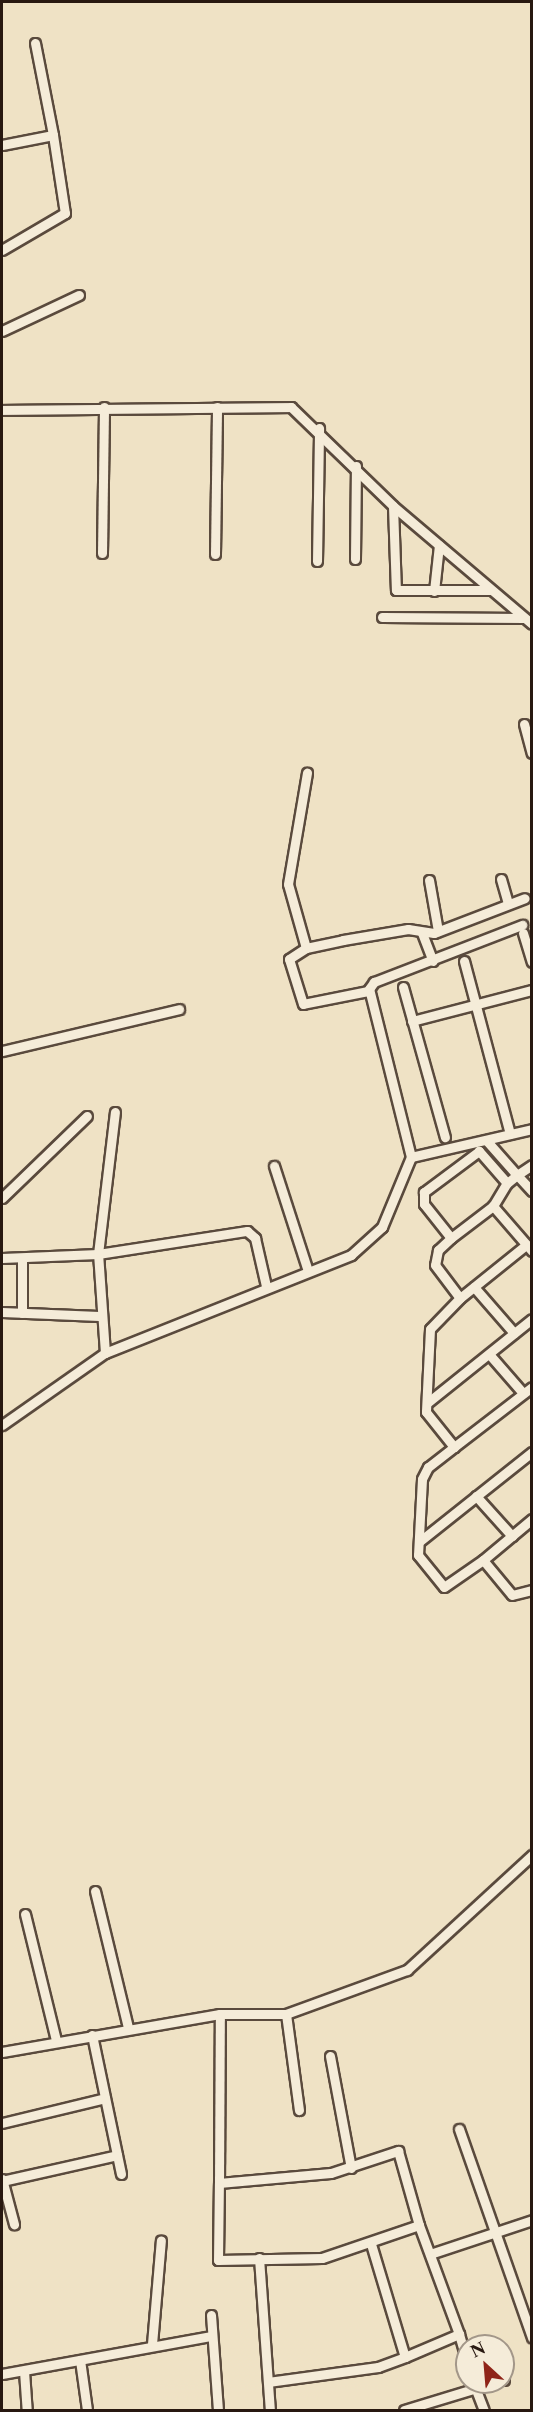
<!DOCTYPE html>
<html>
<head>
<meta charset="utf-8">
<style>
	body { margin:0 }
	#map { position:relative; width:533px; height:2412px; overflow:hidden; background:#efe2c5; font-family:"Libre Caslon Text",serif }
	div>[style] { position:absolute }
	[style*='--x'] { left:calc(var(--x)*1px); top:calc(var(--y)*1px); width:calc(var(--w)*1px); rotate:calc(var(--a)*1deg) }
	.roads { filter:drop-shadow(2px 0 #5a4a3d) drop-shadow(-2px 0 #5a4a3d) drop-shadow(0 2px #5a4a3d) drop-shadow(0 -2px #5a4a3d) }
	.minor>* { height:9px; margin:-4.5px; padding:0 4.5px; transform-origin:4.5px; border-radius:4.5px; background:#f5ecd9 }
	span { translate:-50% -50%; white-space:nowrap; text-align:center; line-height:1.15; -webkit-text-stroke:6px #f5ecd9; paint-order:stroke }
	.frame { position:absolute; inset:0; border:3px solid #281810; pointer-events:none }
	.north { position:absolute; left:455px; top:2334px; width:60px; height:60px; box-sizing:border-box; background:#f5ecd9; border:2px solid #a39789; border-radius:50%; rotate:334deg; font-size:16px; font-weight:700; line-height:24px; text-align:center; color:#281810 }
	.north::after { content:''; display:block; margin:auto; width:21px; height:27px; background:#8f2418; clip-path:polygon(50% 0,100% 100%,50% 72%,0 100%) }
</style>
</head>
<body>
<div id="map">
	<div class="roads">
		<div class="minor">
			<i style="--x:35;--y:43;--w:94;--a:78.9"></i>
			<i style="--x:2;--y:145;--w:52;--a:-11.1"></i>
			<i style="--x:53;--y:135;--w:79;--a:81.3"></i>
			<i style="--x:65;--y:213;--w:73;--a:149.6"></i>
			<i style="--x:2;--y:331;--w:85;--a:-25.1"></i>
			<i style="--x:2;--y:410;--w:289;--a:-0.6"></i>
			<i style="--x:291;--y:407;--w:142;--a:44.1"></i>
			<i style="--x:393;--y:506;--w:182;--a:40.3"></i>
			<i style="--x:393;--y:506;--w:84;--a:88"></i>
			<i style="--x:396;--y:590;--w:94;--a:0"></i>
			<i style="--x:102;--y:553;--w:146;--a:-89.2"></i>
			<i style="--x:215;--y:554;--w:147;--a:-89.2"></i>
			<i style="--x:355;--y:559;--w:93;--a:-89.4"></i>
			<i style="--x:317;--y:561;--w:133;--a:-89.1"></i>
			<i style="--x:434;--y:591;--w:46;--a:-83.8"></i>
			<i style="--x:382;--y:617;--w:142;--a:0.4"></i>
			<i style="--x:524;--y:724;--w:30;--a:75"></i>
			<i style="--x:501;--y:879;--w:26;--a:74"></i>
			<i style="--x:429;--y:880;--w:52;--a:80"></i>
			<i style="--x:422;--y:933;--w:30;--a:69"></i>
			<i style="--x:523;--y:933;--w:30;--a:73"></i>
			<i style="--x:306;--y:948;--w:66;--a:-105.7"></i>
			<i style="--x:288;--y:884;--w:113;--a:-80.3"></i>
			<i style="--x:464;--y:961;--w:179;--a:75.1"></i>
			<i style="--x:403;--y:987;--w:156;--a:74.4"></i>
			<i style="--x:368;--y:991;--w:66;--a:168.7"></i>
			<i style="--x:303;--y:1004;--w:47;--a:-107.3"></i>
			<i style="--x:289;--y:959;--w:20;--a:-33"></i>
			<i style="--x:306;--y:948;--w:38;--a:-12"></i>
			<i style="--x:343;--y:940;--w:66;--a:-9.6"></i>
			<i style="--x:408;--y:929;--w:26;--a:9"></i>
			<i style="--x:434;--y:933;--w:97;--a:-21"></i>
			<i style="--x:412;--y:1021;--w:124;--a:-14.5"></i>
			<i style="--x:2;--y:1051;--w:182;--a:-13.3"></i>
			<i style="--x:486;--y:1140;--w:47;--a:48.5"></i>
			<i style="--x:517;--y:1175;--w:13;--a:141"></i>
			<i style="--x:411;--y:1157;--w:173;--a:-104"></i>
			<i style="--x:369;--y:989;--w:9;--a:-54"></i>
			<i style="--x:374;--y:982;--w:159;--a:-21.1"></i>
			<i style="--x:532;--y:1165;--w:18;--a:146"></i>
			<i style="--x:517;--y:1175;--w:22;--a:47"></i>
			<i style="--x:274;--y:1166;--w:110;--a:72.1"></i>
			<i style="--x:2;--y:1198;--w:118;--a:-44"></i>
			<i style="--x:451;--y:1238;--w:53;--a:-37.3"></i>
			<i style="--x:532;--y:1251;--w:60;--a:-130.9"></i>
			<i style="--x:493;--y:1206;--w:27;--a:-59"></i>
			<i style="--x:507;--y:1183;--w:43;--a:-131.2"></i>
			<i style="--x:479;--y:1151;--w:69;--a:143.3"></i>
			<i style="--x:424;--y:1192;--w:12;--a:90"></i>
			<i style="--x:424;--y:1204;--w:43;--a:51.5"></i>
			<i style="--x:451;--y:1238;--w:18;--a:137"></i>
			<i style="--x:438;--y:1250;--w:15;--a:101"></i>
			<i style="--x:435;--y:1265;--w:41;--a:52.9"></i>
			<i style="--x:460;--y:1298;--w:43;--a:134.1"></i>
			<i style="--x:430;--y:1329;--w:83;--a:92.8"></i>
			<i style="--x:426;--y:1412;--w:45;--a:51.3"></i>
			<i style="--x:454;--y:1447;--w:33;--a:142"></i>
			<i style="--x:428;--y:1467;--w:13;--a:117"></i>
			<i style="--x:422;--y:1479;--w:76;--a:93"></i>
			<i style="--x:418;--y:1555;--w:41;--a:50.9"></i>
			<i style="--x:444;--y:1587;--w:47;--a:-34.7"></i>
			<i style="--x:483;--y:1560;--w:45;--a:50.4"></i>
			<i style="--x:512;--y:1595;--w:21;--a:-14"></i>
			<i style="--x:2;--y:1258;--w:96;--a:-2.4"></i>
			<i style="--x:98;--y:1254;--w:151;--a:-8.8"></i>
			<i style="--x:247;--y:1231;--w:11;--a:41"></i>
			<i style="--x:255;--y:1238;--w:49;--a:77.1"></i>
			<i style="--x:474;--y:1287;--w:61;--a:49"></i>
			<i style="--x:460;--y:1298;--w:85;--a:-38.8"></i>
			<i style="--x:2;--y:1312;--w:97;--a:2.4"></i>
			<i style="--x:22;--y:1313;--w:55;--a:-90"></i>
			<i style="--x:105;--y:1353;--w:99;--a:-94"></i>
			<i style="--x:98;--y:1254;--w:143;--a:-83.2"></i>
			<i style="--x:489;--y:1354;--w:52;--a:48.9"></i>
			<i style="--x:427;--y:1403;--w:134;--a:-38.7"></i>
			<i style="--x:2;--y:1425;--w:126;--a:-35"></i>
			<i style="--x:105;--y:1353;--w:265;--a:-21.7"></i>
			<i style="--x:351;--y:1255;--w:42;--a:-42.1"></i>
			<i style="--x:382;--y:1227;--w:76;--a:-67.5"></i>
			<i style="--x:411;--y:1157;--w:124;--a:-13"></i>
			<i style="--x:454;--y:1447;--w:98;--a:-37.6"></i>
			<i style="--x:476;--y:1496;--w:54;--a:48"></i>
			<i style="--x:420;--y:1541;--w:143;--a:-38.5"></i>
			<i style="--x:483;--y:1560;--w:64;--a:-39.9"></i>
			<i style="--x:95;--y:1891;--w:140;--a:76.4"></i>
			<i style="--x:25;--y:1914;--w:130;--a:76.2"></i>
			<i style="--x:286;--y:2014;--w:129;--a:-20"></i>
			<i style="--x:407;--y:1970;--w:170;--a:-42.6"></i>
			<i style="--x:92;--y:2035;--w:142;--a:78.2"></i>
			<i style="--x:2;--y:2052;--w:221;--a:-9.9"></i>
			<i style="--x:220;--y:2014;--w:66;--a:0"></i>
			<i style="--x:286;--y:2014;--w:97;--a:82.3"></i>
			<i style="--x:330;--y:2056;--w:114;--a:79.4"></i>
			<i style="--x:2;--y:2123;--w:106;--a:-13.6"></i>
			<i style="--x:459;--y:2129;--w:221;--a:70.7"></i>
			<i style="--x:398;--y:2151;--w:77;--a:74.2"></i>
			<i style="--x:419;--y:2225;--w:102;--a:161.2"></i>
			<i style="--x:322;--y:2258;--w:104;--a:178.9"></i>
			<i style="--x:218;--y:2260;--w:77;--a:-89.3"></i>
			<i style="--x:219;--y:2183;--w:112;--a:-5.1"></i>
			<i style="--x:331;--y:2173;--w:71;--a:-18.2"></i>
			<i style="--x:2;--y:2179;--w:47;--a:75.1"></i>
			<i style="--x:2;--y:2181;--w:118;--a:-12.7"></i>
			<i style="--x:219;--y:2183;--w:169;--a:-89.7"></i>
			<i style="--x:371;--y:2244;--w:118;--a:73.3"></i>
			<i style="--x:405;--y:2357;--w:59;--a:-23.1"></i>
			<i style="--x:459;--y:2334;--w:116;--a:-110.2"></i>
			<i style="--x:430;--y:2254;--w:108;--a:-18.4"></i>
			<i style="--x:259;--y:2258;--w:152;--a:85.9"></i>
			<i style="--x:211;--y:2315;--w:95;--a:85.8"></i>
			<i style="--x:459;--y:2334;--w:29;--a:74"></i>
			<i style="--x:152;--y:2344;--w:104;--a:-85.1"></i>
			<i style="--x:80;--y:2360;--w:50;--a:82"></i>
			<i style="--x:24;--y:2371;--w:39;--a:86"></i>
			<i style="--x:2;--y:2374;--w:213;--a:-10.3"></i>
			<i style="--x:503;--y:2380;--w:1;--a:0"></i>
			<i style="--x:268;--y:2382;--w:111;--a:-7.8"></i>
			<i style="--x:378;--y:2367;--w:29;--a:-20"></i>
			<i style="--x:473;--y:2382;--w:30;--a:69"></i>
			<i style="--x:404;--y:2410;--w:96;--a:-16.9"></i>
		</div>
	</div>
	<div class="frame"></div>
	<div class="north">N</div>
</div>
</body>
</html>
